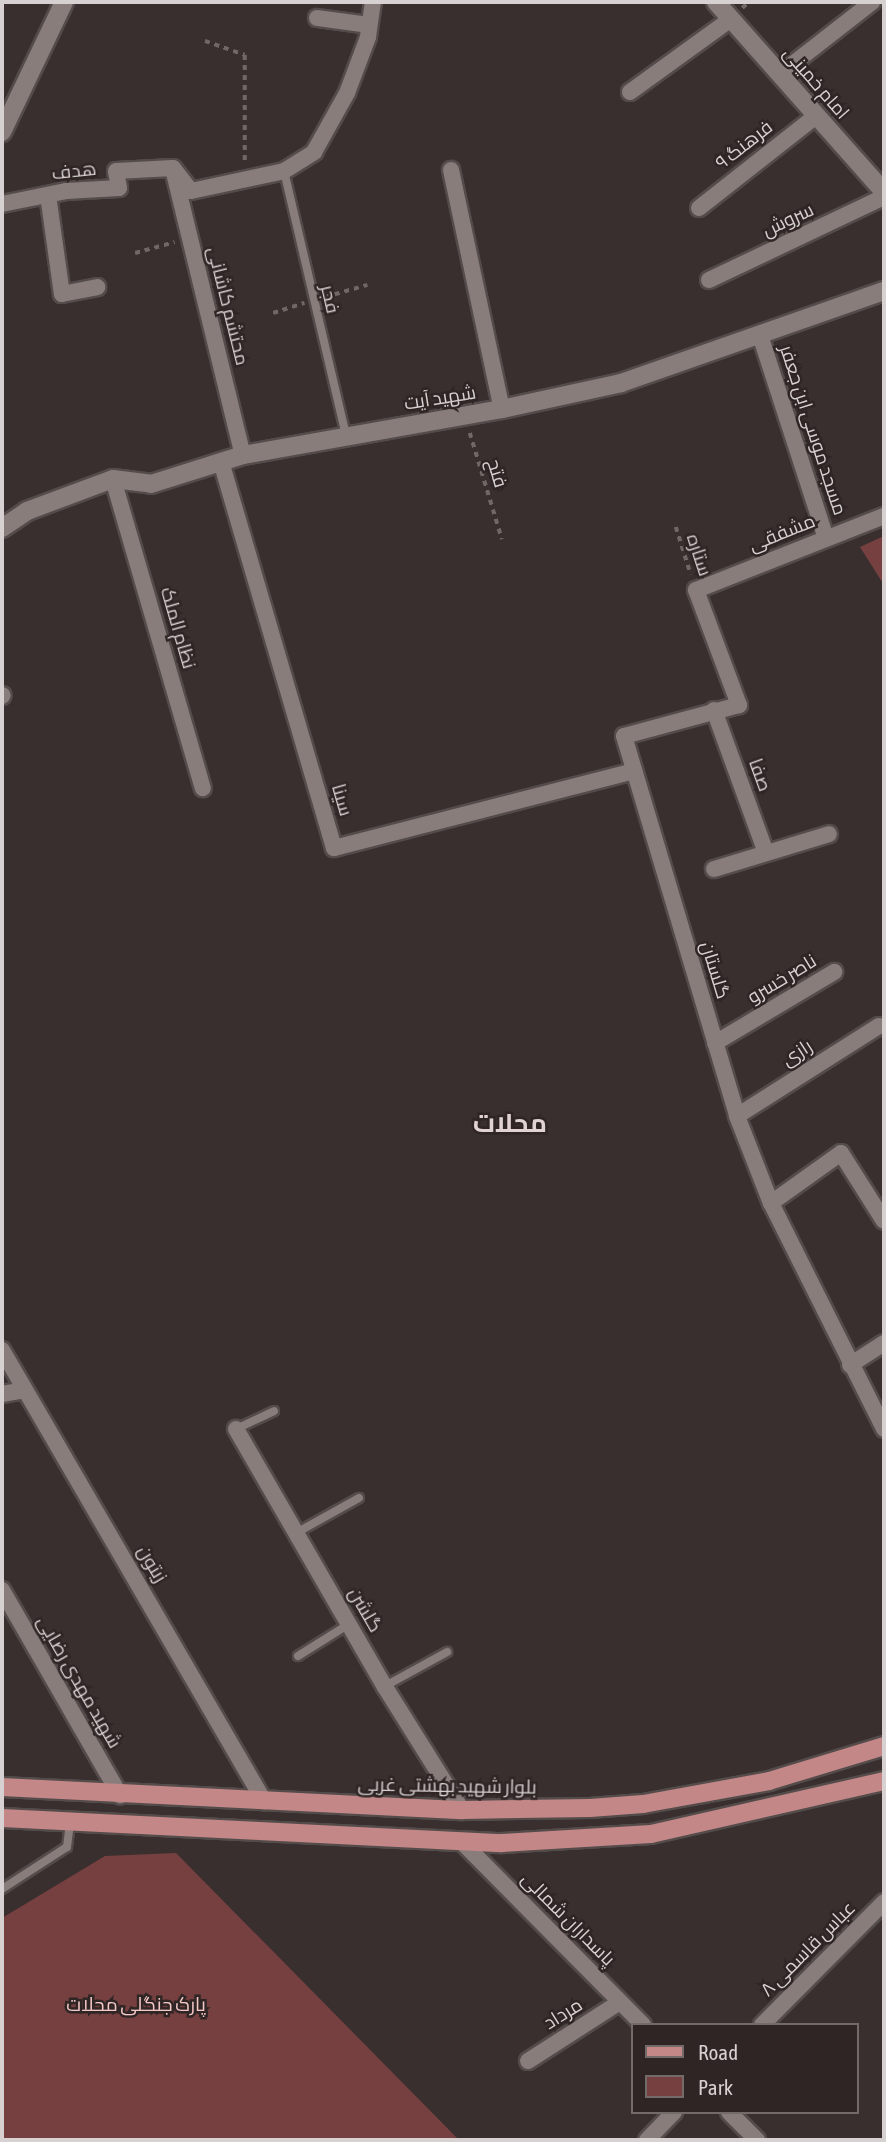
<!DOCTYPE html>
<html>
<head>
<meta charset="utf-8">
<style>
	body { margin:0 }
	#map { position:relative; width:886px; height:2142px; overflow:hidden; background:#392f2e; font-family:"Asap Condensed",Cairo,sans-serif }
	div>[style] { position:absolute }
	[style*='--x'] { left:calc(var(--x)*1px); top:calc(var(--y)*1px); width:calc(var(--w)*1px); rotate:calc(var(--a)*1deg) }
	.green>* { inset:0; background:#774040 }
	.path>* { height:3.5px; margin-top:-1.75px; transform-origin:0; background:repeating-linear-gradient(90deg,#706766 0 5px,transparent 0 10px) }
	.roads { filter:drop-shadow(2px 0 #544b4b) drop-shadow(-2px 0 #544b4b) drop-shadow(0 2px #544b4b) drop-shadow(0 -2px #544b4b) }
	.lane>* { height:8px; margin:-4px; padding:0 4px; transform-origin:4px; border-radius:4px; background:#897d7c }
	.street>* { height:16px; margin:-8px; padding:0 8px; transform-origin:8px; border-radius:8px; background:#897d7c }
	.secondary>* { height:18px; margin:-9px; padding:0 9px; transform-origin:9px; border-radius:9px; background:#897d7c }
	.primary>* { height:18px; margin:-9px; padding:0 9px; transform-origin:9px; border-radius:9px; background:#c28786 }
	span { translate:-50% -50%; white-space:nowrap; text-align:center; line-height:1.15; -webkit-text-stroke:5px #2f2525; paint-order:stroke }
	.street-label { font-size:19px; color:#d8d1d1 }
	.park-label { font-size:19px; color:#f3c8c6 }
	.district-label { font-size:26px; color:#e0d3d2; font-weight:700 }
	.frame { position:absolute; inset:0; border:4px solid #d8d1d1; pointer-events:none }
	.legend { position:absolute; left:631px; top:2023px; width:228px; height:91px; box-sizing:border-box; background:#2f2525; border:2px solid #736a6a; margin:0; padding:9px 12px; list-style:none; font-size:21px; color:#d8d1d1 }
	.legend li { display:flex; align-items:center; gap:14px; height:35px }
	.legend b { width:35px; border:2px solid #736a6a }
</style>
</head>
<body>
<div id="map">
	<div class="green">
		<i style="clip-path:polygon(884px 536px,884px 585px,860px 547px)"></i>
		<i style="clip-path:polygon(176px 1853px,459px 2140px,2px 2140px,2px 1918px,105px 1856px)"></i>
	</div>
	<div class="path">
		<i style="--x:742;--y:8;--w:9;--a:-41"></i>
		<i style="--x:205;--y:41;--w:42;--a:19.3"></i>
		<i style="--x:245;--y:55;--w:108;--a:90"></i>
		<i style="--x:135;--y:253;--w:41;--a:-15.4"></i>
		<i style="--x:325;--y:297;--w:44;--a:-15.9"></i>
		<i style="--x:273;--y:313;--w:33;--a:-18"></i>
		<i style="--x:470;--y:433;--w:111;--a:73.2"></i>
		<i style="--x:676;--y:527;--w:50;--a:72.6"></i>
	</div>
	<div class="roads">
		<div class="lane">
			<i style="--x:284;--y:171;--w:271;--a:76.8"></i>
			<i style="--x:236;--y:1429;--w:42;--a:-25.3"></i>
			<i style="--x:296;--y:1533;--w:72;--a:-29.1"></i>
			<i style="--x:298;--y:1656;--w:60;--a:-32.1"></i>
			<i style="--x:385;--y:1686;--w:71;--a:-28.7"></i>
			<i style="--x:2;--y:1889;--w:77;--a:-32.9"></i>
			<i style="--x:67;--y:1847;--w:25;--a:-83"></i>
		</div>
		<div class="street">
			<i style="--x:317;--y:18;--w:52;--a:7.7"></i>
			<i style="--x:780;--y:74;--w:117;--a:-38"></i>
			<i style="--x:630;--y:92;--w:125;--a:-35.9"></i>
			<i style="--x:173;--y:168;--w:29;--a:52"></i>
			<i style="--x:191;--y:191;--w:95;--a:-12.1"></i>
			<i style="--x:284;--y:171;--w:36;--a:-32"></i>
			<i style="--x:314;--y:152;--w:68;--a:-60.8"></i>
			<i style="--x:347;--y:93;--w:60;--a:-69.4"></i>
			<i style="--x:368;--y:37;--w:35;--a:-82"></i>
			<i style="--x:451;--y:170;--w:244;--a:78"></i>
			<i style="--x:174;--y:173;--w:290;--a:76.3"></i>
			<i style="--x:48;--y:195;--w:100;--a:82"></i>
			<i style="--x:62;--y:294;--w:36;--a:-11"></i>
			<i style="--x:2;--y:204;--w:65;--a:-11.5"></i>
			<i style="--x:66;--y:191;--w:53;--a:-3.2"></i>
			<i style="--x:119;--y:188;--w:17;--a:-100"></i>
			<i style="--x:116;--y:171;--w:57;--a:-3"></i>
			<i style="--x:699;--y:208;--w:149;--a:-38.2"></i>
			<i style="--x:709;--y:280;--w:194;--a:-25.4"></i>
			<i style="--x:760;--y:335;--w:213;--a:72"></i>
			<i style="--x:222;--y:465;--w:399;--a:73.7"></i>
			<i style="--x:334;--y:848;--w:310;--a:-14.4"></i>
			<i style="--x:113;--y:479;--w:322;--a:73.8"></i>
			<i style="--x:884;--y:516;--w:202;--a:158.5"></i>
			<i style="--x:696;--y:590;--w:123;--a:69.5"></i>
			<i style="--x:739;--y:705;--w:119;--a:164.9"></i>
			<i style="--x:624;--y:736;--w:396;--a:73.4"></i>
			<i style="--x:737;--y:1116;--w:93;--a:68.7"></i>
			<i style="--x:771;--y:1203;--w:253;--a:63.4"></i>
			<i style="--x:2;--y:696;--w:1;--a:-45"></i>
			<i style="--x:714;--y:710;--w:152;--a:70"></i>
			<i style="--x:714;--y:869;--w:120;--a:-16.9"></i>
			<i style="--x:715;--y:1043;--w:139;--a:-30.8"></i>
			<i style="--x:737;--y:1116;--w:168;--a:-32.4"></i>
			<i style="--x:771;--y:1203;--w:86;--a:-35.5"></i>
			<i style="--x:841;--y:1153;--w:80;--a:57.7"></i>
			<i style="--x:2;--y:1350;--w:522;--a:59.85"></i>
			<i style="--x:850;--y:1365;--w:40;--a:-32.9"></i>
			<i style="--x:2;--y:1394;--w:23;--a:-10"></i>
			<i style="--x:236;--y:1429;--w:298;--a:60"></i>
			<i style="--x:385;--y:1687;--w:145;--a:58"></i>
			<i style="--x:2;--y:1590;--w:237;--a:60.1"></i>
			<i style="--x:463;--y:1843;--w:256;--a:45.3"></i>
			<i style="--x:762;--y:2025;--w:173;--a:-45.2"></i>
			<i style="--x:528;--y:2061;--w:109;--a:-32.7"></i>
			<i style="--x:729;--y:2112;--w:40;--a:45"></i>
			<i style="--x:647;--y:2140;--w:39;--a:-46"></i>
		</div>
		<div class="secondary">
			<i style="--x:716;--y:2;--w:254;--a:48.5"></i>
			<i style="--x:2;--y:132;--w:144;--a:-64.5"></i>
			<i style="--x:2;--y:528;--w:30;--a:-34"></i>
			<i style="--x:27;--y:511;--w:92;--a:-20.4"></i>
			<i style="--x:113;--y:479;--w:38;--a:7"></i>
			<i style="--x:151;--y:484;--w:96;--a:-17.5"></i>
			<i style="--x:243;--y:455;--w:263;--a:-10.1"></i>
			<i style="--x:502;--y:409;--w:122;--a:-12.3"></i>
			<i style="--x:621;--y:383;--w:279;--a:-19.3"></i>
		</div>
		<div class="primary">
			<i style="--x:2;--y:1787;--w:461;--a:2.9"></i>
			<i style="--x:462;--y:1810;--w:128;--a:-0.9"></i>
			<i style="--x:590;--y:1808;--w:53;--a:-4.3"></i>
			<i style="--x:643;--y:1804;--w:128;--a:-10.3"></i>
			<i style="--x:769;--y:1781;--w:120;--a:-16.9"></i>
			<i style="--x:2;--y:1818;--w:500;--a:2.9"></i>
			<i style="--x:501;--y:1843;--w:150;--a:-3.4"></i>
			<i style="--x:651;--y:1834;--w:239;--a:-12.8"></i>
		</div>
	</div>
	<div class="street-label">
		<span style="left:816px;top:83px;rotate:49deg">امام خمینی</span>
		<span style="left:744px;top:145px;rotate:-38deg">فرهنگ ۹</span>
		<span style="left:74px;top:171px;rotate:-6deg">هدف</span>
		<span style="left:788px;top:220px;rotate:-25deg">سروش</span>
		<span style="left:330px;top:299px;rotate:77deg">فجر</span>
		<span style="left:228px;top:306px;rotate:76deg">محتشم کاشانی</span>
		<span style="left:440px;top:398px;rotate:-9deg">شهید آیت</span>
		<span style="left:813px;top:430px;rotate:72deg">مسجد موسی ابن جعفر</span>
		<span style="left:497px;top:473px;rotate:73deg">فتح</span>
		<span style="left:782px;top:533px;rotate:-22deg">مشفقی</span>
		<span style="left:699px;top:555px;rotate:72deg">ستاره</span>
		<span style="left:178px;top:628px;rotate:74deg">نظام الملک</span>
		<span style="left:760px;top:775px;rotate:70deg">صفا</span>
		<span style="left:342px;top:800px;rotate:74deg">سینا</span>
		<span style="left:715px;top:970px;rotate:73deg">گلستان</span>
		<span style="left:782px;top:979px;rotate:-31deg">ناصر خسرو</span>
		<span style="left:797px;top:1053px;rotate:-33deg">رازی</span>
		<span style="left:152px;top:1564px;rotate:59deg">زیتون</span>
		<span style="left:365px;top:1610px;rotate:60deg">گلشن</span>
		<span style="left:79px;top:1682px;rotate:60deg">شهید مهدی رضایی</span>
		<span style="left:447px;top:1786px;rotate:1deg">بلوار شهید بهشتی غربی</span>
		<span style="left:568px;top:1919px;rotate:45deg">پاسداران شمالی</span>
		<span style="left:808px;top:1949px;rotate:-45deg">عباس قاسمی ۸</span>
		<span style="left:563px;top:2014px;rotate:-32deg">مرداد</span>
	</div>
	<div class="park-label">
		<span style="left:136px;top:2005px">پارک جنگلی محلات</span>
	</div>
	<div class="district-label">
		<span style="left:510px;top:1124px">محلات</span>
	</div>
	<div class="frame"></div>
	<ul class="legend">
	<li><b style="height:9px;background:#c28786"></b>Road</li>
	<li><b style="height:19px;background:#774040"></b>Park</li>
	</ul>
</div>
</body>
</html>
